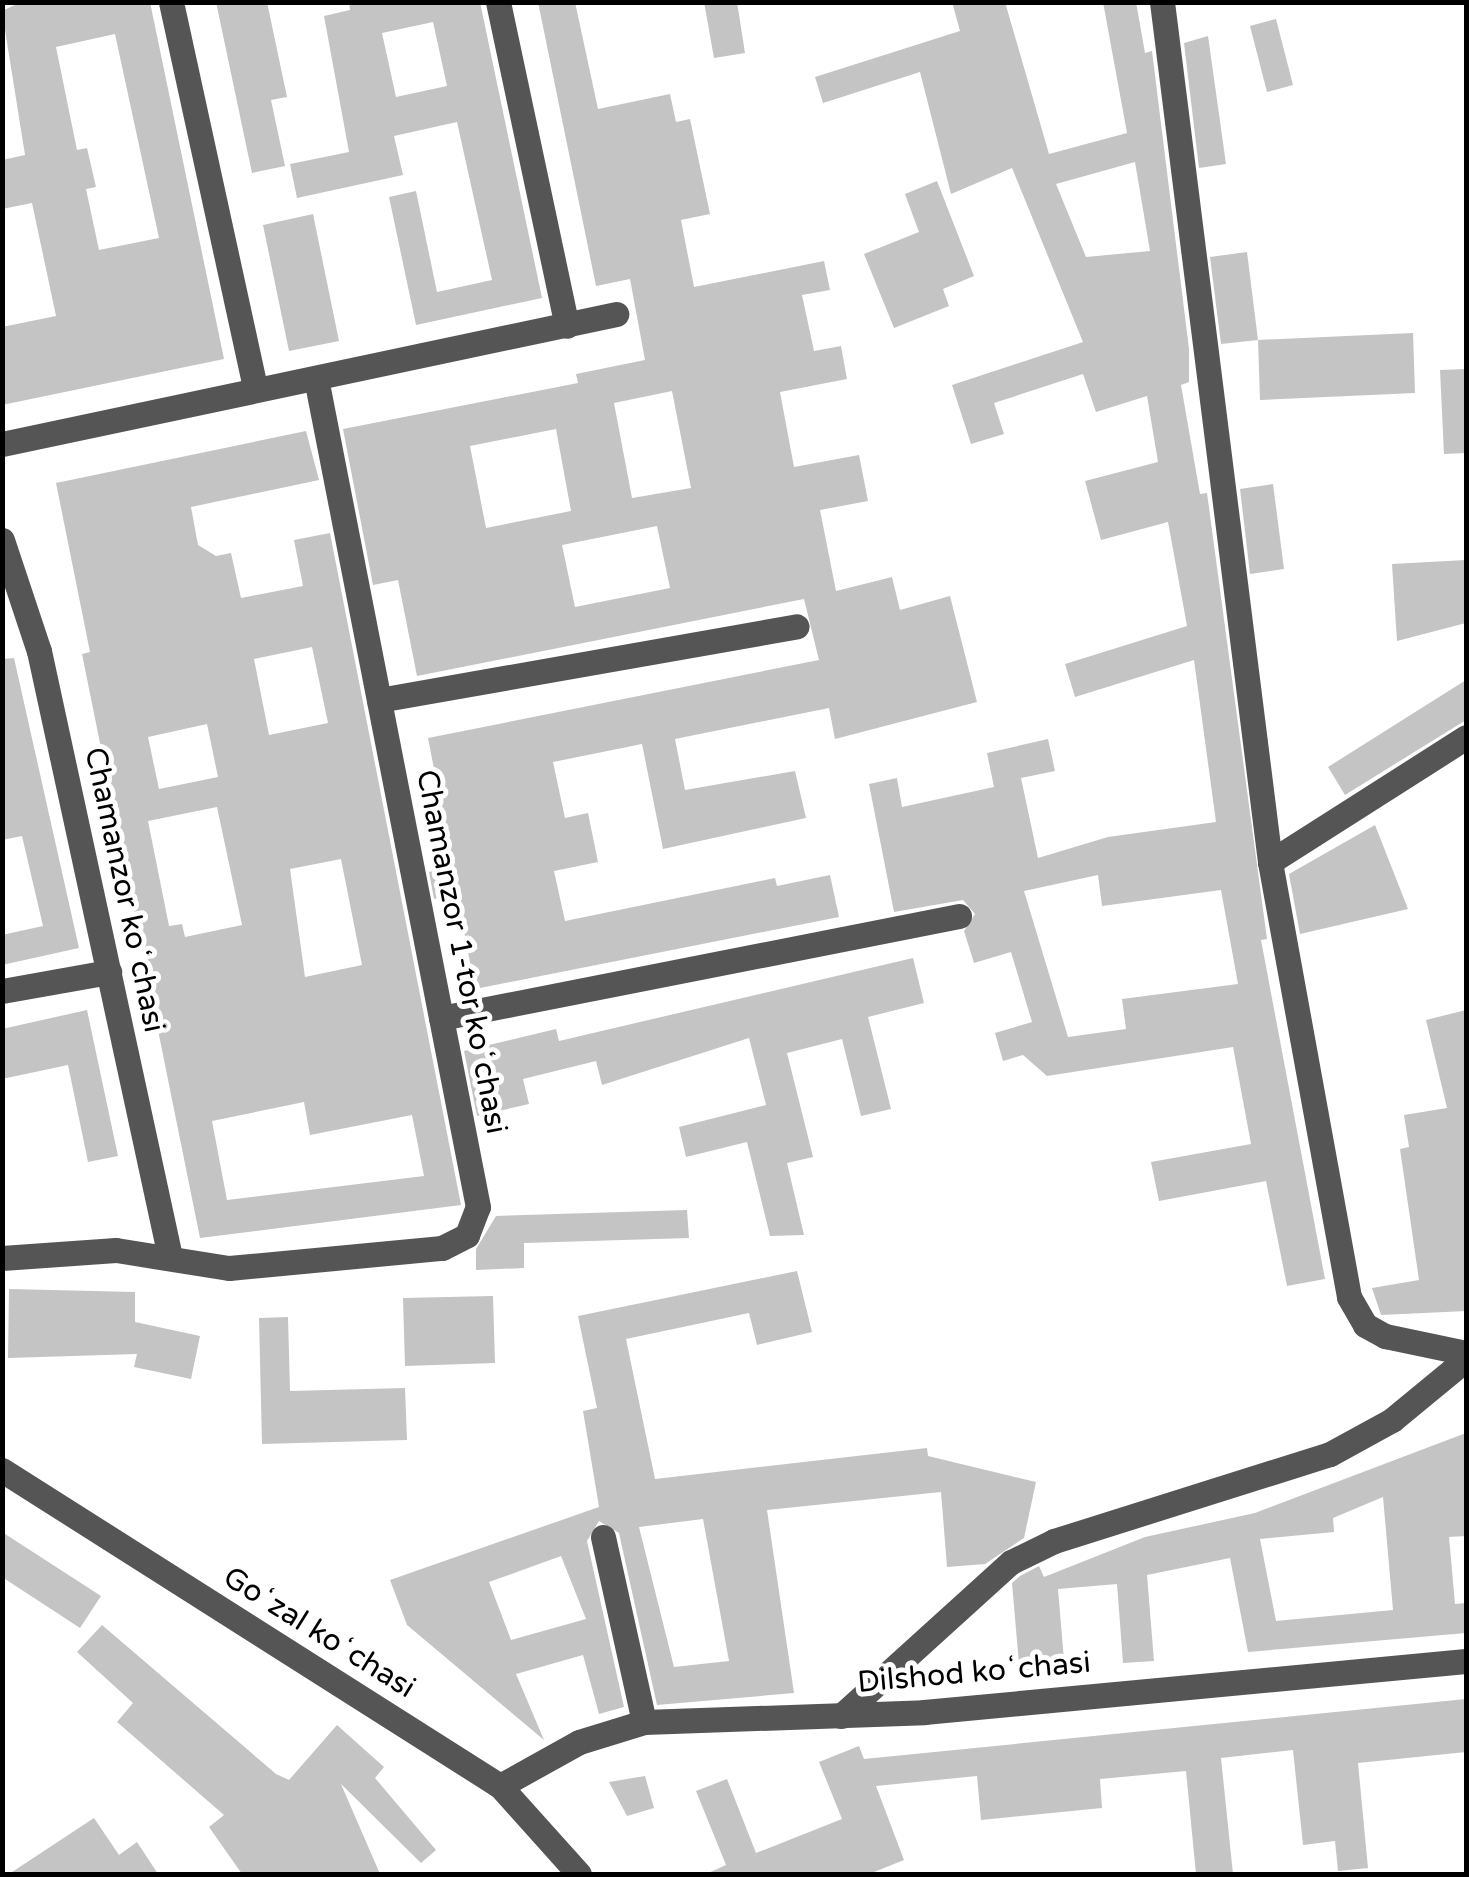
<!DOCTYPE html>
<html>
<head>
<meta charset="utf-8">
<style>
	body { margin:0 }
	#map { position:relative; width:1469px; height:1877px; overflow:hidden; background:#fff; font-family:"Varela Round",sans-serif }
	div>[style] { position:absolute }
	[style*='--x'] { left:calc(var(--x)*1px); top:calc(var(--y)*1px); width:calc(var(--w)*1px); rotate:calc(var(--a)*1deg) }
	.building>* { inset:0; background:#c4c4c4 }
	.minor>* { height:25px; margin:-12.5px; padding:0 12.5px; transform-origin:12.5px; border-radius:12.5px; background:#555 }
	span { translate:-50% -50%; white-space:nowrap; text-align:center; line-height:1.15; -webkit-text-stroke:10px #fff; paint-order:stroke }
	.street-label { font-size:30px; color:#000 }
	.frame { position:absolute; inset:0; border:5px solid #000; pointer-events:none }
</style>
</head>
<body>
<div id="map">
	<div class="building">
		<i style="clip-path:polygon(evenodd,21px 2px,150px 2px,224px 359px,2px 405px,2px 327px,56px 316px,32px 203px,2px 209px,2px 160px,25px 155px,2px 11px,21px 2px,115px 34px,159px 238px,99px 250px,86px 189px,96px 187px,87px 148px,77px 150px,56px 47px,115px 34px)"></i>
		<i style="clip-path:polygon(216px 2px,267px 2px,287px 97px,271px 100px,285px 166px,252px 173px)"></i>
		<i style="clip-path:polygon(evenodd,349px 2px,480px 2px,542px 298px,416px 325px,389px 197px,416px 191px,437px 292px,492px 280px,457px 122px,394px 136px,403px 175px,297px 198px,290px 164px,349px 152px,324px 16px,350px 10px,349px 2px,433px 22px,447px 86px,396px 97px,382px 33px,433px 22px)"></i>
		<i style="clip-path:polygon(evenodd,538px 2px,575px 2px,598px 109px,670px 94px,676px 122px,690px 119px,710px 214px,681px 220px,694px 287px,824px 261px,830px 290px,802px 295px,814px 351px,841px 346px,847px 379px,780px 392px,794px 467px,859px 455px,868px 501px,820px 510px,836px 591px,892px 577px,900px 610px,950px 596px,977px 702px,835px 739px,829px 708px,675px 739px,685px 790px,795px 771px,806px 818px,663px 849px,642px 744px,553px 762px,565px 818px,588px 813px,598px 862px,554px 871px,565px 921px,775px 878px,777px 886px,830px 875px,839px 917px,475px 989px,457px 894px,434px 899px,429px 872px,453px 867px,428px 738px,819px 660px,804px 599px,417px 676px,398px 580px,373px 585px,343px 429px,578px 383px,576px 374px,645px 360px,630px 279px,596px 286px,538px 2px,672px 391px,691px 488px,632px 498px,614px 403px,672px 391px,538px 2px,556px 429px,571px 511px,486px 528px,470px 446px,556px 429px,538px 2px,657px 526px,670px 588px,575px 607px,562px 545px,657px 526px)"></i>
		<i style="clip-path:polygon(704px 2px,737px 2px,745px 53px,714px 58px)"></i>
		<i style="clip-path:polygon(evenodd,952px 2px,1005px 2px,1049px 154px,1127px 133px,1103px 2px,1136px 2px,1145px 53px,1152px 51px,1189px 349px,1189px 382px,1181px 385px,1200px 494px,1207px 493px,1267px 939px,1261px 940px,1325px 1279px,1287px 1286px,1266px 1181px,1159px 1201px,1151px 1162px,1251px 1144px,1233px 1047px,1047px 1076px,1023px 1055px,1003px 1061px,995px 1033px,1032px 1022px,1011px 952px,974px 963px,964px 931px,975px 914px,963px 900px,894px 912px,869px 784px,897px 778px,902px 807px,994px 787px,987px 753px,1048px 739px,1055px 771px,1021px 778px,1038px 858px,1108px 837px,1216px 822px,1194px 660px,1075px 697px,1065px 664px,1187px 626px,1168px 522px,1101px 540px,1085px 481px,1158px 462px,1147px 396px,1096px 412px,1083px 374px,994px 403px,1004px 434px,971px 444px,952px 385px,1083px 342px,1012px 168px,951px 194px,920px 72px,823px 103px,815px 77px,960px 31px,952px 2px,1135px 162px,1150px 251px,1086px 257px,1056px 184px,1135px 162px,952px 2px,1098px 875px,1102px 906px,1221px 890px,1238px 984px,1122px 999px,1126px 1029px,1068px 1037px,1024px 891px,1098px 875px)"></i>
		<i style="clip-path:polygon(1276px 19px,1293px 85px,1267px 92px,1250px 26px)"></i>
		<i style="clip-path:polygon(1208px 36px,1226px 164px,1199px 168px,1184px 43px)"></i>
		<i style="clip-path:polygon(937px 181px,974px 276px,943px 289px,949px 306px,894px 328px,864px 254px,919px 232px,905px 194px)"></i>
		<i style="clip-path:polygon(313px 214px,339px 341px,289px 351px,263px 225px)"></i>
		<i style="clip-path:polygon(1247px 252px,1258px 340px,1221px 344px,1210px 257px)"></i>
		<i style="clip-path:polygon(1413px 333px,1415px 393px,1260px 400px,1258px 340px)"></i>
		<i style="clip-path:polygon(1466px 369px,1466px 453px,1444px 454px,1440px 370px)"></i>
		<i style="clip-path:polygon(evenodd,306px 431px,319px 480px,191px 507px,198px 545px,216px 556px,231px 553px,241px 598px,303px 586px,294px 540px,330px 533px,461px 1205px,200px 1238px,82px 654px,90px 652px,56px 483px,306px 431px,312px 647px,328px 723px,269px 735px,254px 659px,312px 647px,306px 431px,207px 724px,218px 777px,159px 789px,148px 737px,207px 724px,306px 431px,217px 807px,242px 925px,185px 937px,182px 924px,169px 926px,148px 821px,217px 807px,306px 431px,341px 859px,362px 965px,305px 977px,290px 869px,341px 859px,306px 431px,304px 1102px,310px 1135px,412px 1115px,424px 1176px,227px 1200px,212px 1121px,304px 1102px)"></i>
		<i style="clip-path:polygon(1273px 484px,1284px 569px,1250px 574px,1240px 489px)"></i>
		<i style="clip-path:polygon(1466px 560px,1466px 623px,1397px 641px,1392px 564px)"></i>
		<i style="clip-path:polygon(14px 658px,79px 948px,2px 965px,2px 935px,43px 926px,22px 836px,2px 840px,2px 659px)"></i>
		<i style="clip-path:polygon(1466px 680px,1466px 720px,1345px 795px,1328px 767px)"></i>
		<i style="clip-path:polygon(1375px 825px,1408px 909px,1300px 934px,1289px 874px)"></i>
		<i style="clip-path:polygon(913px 958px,924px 1003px,868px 1017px,891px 1109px,861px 1116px,842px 1039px,787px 1053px,813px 1157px,787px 1163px,804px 1235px,770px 1236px,747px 1142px,686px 1157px,679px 1127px,766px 1105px,749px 1038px,602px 1085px,596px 1061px,523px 1079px,529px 1104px,477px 1116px,464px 1051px,556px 1029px,559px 1041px)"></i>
		<i style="clip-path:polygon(87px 1010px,118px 1156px,88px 1162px,68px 1065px,2px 1079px,2px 1029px)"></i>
		<i style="clip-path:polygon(1466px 1010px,1466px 1311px,1381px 1315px,1372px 1288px,1419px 1280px,1400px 1149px,1409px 1147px,1404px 1115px,1447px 1108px,1426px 1020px)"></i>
		<i style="clip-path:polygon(687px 1210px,689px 1238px,524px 1243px,524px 1268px,476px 1270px,476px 1249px,496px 1216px)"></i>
		<i style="clip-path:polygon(evenodd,797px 1271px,812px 1332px,757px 1345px,749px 1313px,626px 1339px,655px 1479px,927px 1448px,928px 1456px,1036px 1482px,1024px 1538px,985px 1564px,947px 1567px,941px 1492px,767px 1510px,794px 1693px,657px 1705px,619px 1533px,599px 1521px,587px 1541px,624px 1707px,599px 1714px,583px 1655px,516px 1674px,544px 1740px,407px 1625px,390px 1580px,599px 1507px,583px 1411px,597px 1408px,578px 1316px,797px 1271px,703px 1519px,729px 1661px,674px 1667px,639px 1527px,703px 1519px,797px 1271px,561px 1556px,586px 1619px,511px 1640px,489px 1582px,561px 1556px)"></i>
		<i style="clip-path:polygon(9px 1289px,135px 1292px,135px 1322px,200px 1336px,191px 1379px,134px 1367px,137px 1354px,8px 1358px)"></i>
		<i style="clip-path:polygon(493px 1296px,495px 1363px,405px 1366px,403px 1298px)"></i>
		<i style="clip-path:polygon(288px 1317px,290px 1391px,405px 1388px,407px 1440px,262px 1444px,259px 1318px)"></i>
		<i style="clip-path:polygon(evenodd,1466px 1433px,1466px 1536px,1449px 1537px,1455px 1604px,1466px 1603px,1466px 1633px,1248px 1652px,1230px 1558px,1147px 1575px,1154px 1661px,1123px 1663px,1117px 1584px,1058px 1589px,1065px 1672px,1020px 1676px,1012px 1583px,1020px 1576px,1039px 1566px,1044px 1577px,1145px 1537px,1255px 1513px,1466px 1433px,1383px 1497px,1393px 1610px,1276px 1621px,1260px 1539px,1334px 1532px,1333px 1518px,1383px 1497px)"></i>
		<i style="clip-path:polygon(2px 1532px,101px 1596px,80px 1628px,2px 1577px)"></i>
		<i style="clip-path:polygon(102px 1625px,276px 1774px,289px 1780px,337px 1725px,384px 1767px,375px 1778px,436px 1850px,421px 1863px,341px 1784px,380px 1874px,242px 1874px,209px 1827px,224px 1815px,117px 1722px,133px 1703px,77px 1652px)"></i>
		<i style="clip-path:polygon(1466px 1699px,1466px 1752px,1358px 1763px,1368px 1868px,1338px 1871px,1335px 1841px,1303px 1845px,1293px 1750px,1221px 1758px,1233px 1874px,1196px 1874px,1186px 1771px,1100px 1779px,1102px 1808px,981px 1820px,977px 1776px,876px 1786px,904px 1860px,869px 1874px,706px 1874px,726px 1865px,696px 1791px,727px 1779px,756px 1853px,842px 1819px,819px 1762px,859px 1746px,864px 1759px)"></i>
		<i style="clip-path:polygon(645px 1776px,654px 1808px,627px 1816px,609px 1782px)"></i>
		<i style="clip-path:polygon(94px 1818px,119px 1855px,137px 1842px,158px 1874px,9px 1874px)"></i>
	</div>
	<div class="minor">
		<i style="--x:171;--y:2;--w:393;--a:77.7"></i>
		<i style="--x:498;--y:2;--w:331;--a:78"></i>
		<i style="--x:1162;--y:2;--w:867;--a:82.84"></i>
		<i style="--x:1270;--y:862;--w:442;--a:79.7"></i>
		<i style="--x:1349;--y:1297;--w:32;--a:60"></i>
		<i style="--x:1365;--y:1325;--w:23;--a:29"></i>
		<i style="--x:1385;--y:1336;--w:83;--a:11.9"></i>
		<i style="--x:2;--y:444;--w:628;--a:-11.95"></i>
		<i style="--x:2;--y:540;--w:117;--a:71.6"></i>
		<i style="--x:39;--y:651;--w:620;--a:77.8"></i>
		<i style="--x:379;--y:700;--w:424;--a:-10"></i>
		<i style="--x:1270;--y:862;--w:232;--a:-32.5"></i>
		<i style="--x:2;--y:991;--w:109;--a:-10.1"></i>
		<i style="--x:441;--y:1018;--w:528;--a:-11.14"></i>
		<i style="--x:2;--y:1258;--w:114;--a:-4"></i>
		<i style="--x:116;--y:1250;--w:114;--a:9.1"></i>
		<i style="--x:229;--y:1268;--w:214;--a:-5.4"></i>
		<i style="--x:442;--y:1248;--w:28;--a:-27"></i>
		<i style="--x:467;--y:1235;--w:30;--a:-69"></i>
		<i style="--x:478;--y:1207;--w:840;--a:-101.06"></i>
		<i style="--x:2;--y:1470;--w:590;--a:32.4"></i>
		<i style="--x:500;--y:1786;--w:118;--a:48.1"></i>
		<i style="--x:603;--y:1537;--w:189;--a:77.5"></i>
		<i style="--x:841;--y:1716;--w:229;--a:-42.2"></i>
		<i style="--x:1011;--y:1562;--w:48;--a:-26"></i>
		<i style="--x:1054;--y:1541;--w:289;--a:-17.5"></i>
		<i style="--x:1330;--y:1454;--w:71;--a:-28.7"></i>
		<i style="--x:1392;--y:1420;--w:96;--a:-39.5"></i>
		<i style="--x:500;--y:1786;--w:90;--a:-29.1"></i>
		<i style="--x:579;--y:1742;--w:68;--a:-17.1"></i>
		<i style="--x:644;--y:1722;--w:280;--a:-2"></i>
		<i style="--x:924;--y:1712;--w:544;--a:-5.38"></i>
	</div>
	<div class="street-label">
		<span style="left:124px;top:890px;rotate:78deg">Chamanzor koʻchasi</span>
		<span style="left:461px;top:952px;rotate:79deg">Chamanzor 1-tor koʻchasi</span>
		<span style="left:319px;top:1633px;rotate:32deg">Goʻzal koʻchasi</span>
		<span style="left:974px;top:1673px;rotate:-5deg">Dilshod koʻchasi</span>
	</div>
	<div class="frame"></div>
</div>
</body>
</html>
